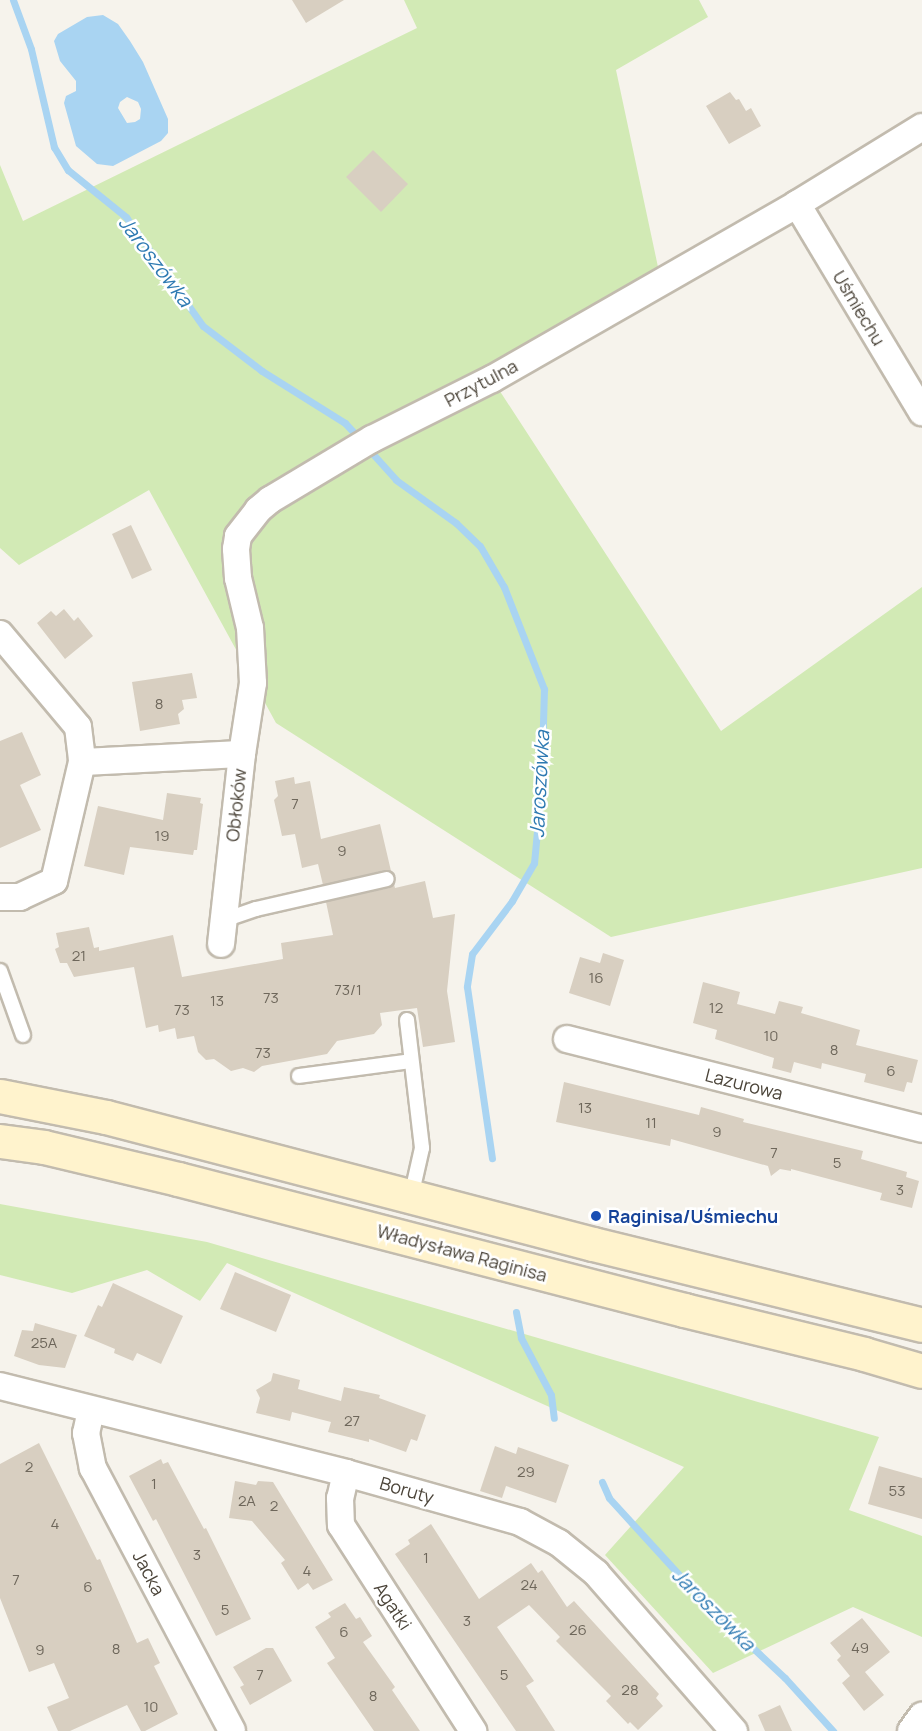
<!DOCTYPE html>
<html>
<head>
<meta charset="utf-8">
<style>
	body { margin:0 }
	#map { position:relative; width:922px; height:1731px; overflow:hidden; background:#f6f3ec; font-family:Manrope,sans-serif }
	div>[style] { position:absolute }
	[style*='--x'] { left:calc(var(--x)*1px); top:calc(var(--y)*1px); width:calc(var(--w)*1px); rotate:calc(var(--a)*1deg) }
	.green>* { inset:0; background:#d2eab5 }
	.water>* { inset:0; background:#a9d4f2 }
	.stream>* { height:7px; margin:-3.5px; padding:0 3.5px; transform-origin:3.5px; border-radius:3.5px; background:#a9d4f2 }
	.building>* { inset:0; background:#d8cfc1 }
	.roads { filter:drop-shadow(2px 0 #c2bbae) drop-shadow(-2px 0 #c2bbae) drop-shadow(0 2px #c2bbae) drop-shadow(0 -2px #c2bbae) }
	.service>* { height:14px; margin:-7px; padding:0 7px; transform-origin:7px; border-radius:7px; background:#fff }
	.minor>* { height:26px; margin:-13px; padding:0 13px; transform-origin:13px; border-radius:13px; background:#fff }
	.secondary>* { height:33px; margin:-16.5px; padding:0 16.5px; transform-origin:16.5px; border-radius:16.5px; background:#fff3cd }
	.dots>* { width:16px; height:16px; translate:-50% -50%; box-sizing:border-box; border:3px solid #fff; border-radius:50% }
	span { translate:-50% -50%; white-space:nowrap; text-align:center; line-height:1.15; -webkit-text-stroke:5px #fff; paint-order:stroke }
	.number-label { font-size:15px; color:#6e675b }
	.number-label span { -webkit-text-stroke-width:0 }
	.street-label { font-size:18px; color:#4b4439 }
	.transit-label { font-size:18px; color:#164399; font-weight:700 }
	.left { translate:0 -50%; text-align:left }
	.water-label { font-size:20px; color:#2e7ab2; font-style:italic }
</style>
</head>
<body>
<div id="map">
	<div class="green">
		<i style="clip-path:polygon(404px 0,699px 0,708px 17px,616px 70px,661px 281px,492px 379px,721px 731px,922px 587px,922px 868px,611px 937px,276px 723px,149px 490px,19px 565px,0 548px,0 165px,23px 221px,417px 28px)"></i>
		<i style="clip-path:polygon(0 1204px,207px 1242px,879px 1437px,849px 1510px,922px 1536px,922px 1637px,853px 1607px,713px 1673px,605px 1555px,684px 1467px,227px 1263px,200px 1301px,147px 1270px,72px 1293px,0 1275px)"></i>
	</div>
	<div class="water">
		<i style="clip-path:polygon(evenodd,103px 15px,118px 24px,130px 41px,143px 62px,168px 119px,168px 133px,161px 141px,113px 166px,97px 164px,76px 146px,64px 103px,66px 96px,76px 91px,76px 81px,60px 61px,54px 41px,58px 34px,87px 17px,103px 15px,127px 97px,138px 102px,141px 109px,140px 119px,135px 122px,127px 123px,118px 108px,120px 102px,127px 97px)"></i>
	</div>
	<div class="stream">
		<i style="--x:13;--y:0;--w:52;--a:69.8"></i>
		<i style="--x:31;--y:49;--w:101;--a:76.8"></i>
		<i style="--x:54;--y:147;--w:27;--a:59"></i>
		<i style="--x:68;--y:170;--w:75;--a:39"></i>
		<i style="--x:126;--y:217;--w:133;--a:54.8"></i>
		<i style="--x:203;--y:326;--w:74;--a:37.3"></i>
		<i style="--x:262;--y:371;--w:98;--a:32.1"></i>
		<i style="--x:345;--y:423;--w:19;--a:47"></i>
		<i style="--x:372;--y:453;--w:36;--a:48"></i>
		<i style="--x:396;--y:480;--w:74;--a:35.6"></i>
		<i style="--x:456;--y:523;--w:33;--a:44"></i>
		<i style="--x:480;--y:546;--w:48;--a:59.7"></i>
		<i style="--x:504;--y:587;--w:110;--a:68.6"></i>
		<i style="--x:544;--y:689;--w:99;--a:91.7"></i>
		<i style="--x:541;--y:788;--w:75;--a:95.3"></i>
		<i style="--x:534;--y:863;--w:44;--a:120.1"></i>
		<i style="--x:512;--y:901;--w:66;--a:127"></i>
		<i style="--x:472;--y:954;--w:33;--a:99"></i>
		<i style="--x:467;--y:987;--w:173;--a:81.7"></i>
		<i style="--x:516;--y:1312;--w:26;--a:79"></i>
		<i style="--x:521;--y:1338;--w:64;--a:62.2"></i>
		<i style="--x:551;--y:1395;--w:23;--a:83"></i>
		<i style="--x:602;--y:1482;--w:17;--a:66"></i>
		<i style="--x:609;--y:1498;--w:141;--a:47.6"></i>
		<i style="--x:704;--y:1602;--w:111;--a:43.2"></i>
		<i style="--x:785;--y:1678;--w:72;--a:47.8"></i>
	</div>
	<div class="building">
		<i style="clip-path:polygon(292px 0,344px 0,306px 23px)"></i>
		<i style="clip-path:polygon(730px 92px,736px 100px,739px 99px,746px 111px,751px 108px,761px 126px,729px 144px,706px 106px)"></i>
		<i style="clip-path:polygon(373px 150px,408px 184px,381px 212px,346px 177px)"></i>
		<i style="clip-path:polygon(131px 525px,152px 570px,132px 579px,112px 534px)"></i>
		<i style="clip-path:polygon(64px 609px,74px 621px,78px 617px,93px 636px,65px 659px,37px 623px,51px 611px,56px 616px)"></i>
		<i style="clip-path:polygon(192px 673px,197px 698px,182px 700px,184px 709px,178px 714px,180px 724px,140px 731px,132px 682px)"></i>
		<i style="clip-path:polygon(22px 732px,41px 775px,20px 785px,41px 830px,0 848px,0 741px)"></i>
		<i style="clip-path:polygon(294px 777px,295px 784px,310px 781px,321px 839px,380px 824px,391px 871px,385px 870px,323px 885px,318px 864px,302px 868px,295px 834px,282px 836px,274px 800px,278px 796px,275px 781px)"></i>
		<i style="clip-path:polygon(167px 793px,201px 798px,200px 803px,203px 804px,197px 850px,194px 850px,193px 855px,130px 847px,124px 875px,84px 866px,98px 806px,163px 820px)"></i>
		<i style="clip-path:polygon(425px 881px,433px 918px,455px 914px,447px 991px,455px 1042px,423px 1047px,417px 1008px,380px 1013px,382px 1025px,374px 1034px,337px 1041px,327px 1054px,262px 1066px,254px 1072px,243px 1068px,231px 1071px,214px 1059px,206px 1060px,198px 1052px,194px 1036px,177px 1039px,175px 1028px,159px 1032px,158px 1025px,146px 1028px,134px 967px,74px 977px,67px 963px,60px 963px,55px 949px,59px 947px,56px 933px,89px 927px,94px 948px,99px 947px,99px 951px,173px 935px,182px 977px,283px 959px,281px 943px,333px 935px,326px 902px,389px 888px,394px 884px,395px 888px)"></i>
		<i style="clip-path:polygon(603px 953px,624px 960px,610px 1006px,569px 993px,580px 957px,600px 963px)"></i>
		<i style="clip-path:polygon(703px 982px,740px 992px,737px 1004px,775px 1014px,779px 1001px,803px 1007px,801px 1013px,860px 1030px,856px 1045px,918px 1060px,912px 1083px,907px 1082px,904px 1092px,864px 1082px,866px 1074px,822px 1063px,821px 1069px,794px 1062px,791px 1073px,772px 1068px,774px 1058px,715px 1039px,717px 1030px,693px 1023px)"></i>
		<i style="clip-path:polygon(564px 1082px,699px 1115px,701px 1107px,744px 1119px,743px 1122px,863px 1151px,861px 1159px,907px 1172px,906px 1177px,919px 1181px,912px 1208px,880px 1200px,882px 1193px,791px 1169px,791px 1171px,780px 1169px,771px 1176px,768px 1166px,671px 1139px,670px 1146px,556px 1122px)"></i>
		<i style="clip-path:polygon(235px 1272px,291px 1295px,276px 1332px,220px 1309px)"></i>
		<i style="clip-path:polygon(113px 1283px,183px 1316px,161px 1364px,137px 1353px,133px 1361px,114px 1353px,115px 1349px,84px 1336px,98px 1305px,102px 1307px)"></i>
		<i style="clip-path:polygon(35px 1323px,77px 1335px,65px 1368px,39px 1365px,14px 1356px,22px 1330px,33px 1331px)"></i>
		<i style="clip-path:polygon(273px 1373px,300px 1380px,298px 1389px,341px 1401px,344px 1387px,380px 1395px,379px 1398px,426px 1415px,417px 1441px,411px 1439px,406px 1452px,369px 1439px,369px 1442px,328px 1432px,331px 1422px,292px 1412px,290px 1421px,256px 1413px,260px 1398px,256px 1390px,271px 1381px)"></i>
		<i style="clip-path:polygon(39px 1443px,97px 1560px,100px 1559px,137px 1643px,148px 1638px,160px 1663px,154px 1666px,178px 1714px,145px 1731px,141px 1731px,127px 1705px,70px 1731px,58px 1731px,47px 1707px,69px 1698px,54px 1663px,29px 1672px,0 1598px,0 1464px)"></i>
		<i style="clip-path:polygon(495px 1446px,516px 1454px,518px 1447px,569px 1465px,556px 1503px,506px 1486px,502px 1498px,480px 1491px)"></i>
		<i style="clip-path:polygon(161px 1459px,163px 1464px,168px 1462px,204px 1529px,206px 1528px,251px 1619px,216px 1636px,156px 1519px,153px 1521px,129px 1476px)"></i>
		<i style="clip-path:polygon(879px 1466px,922px 1478px,922px 1519px,868px 1504px)"></i>
		<i style="clip-path:polygon(235px 1481px,256px 1485px,258px 1481px,273px 1482px,333px 1580px,313px 1590px,308px 1583px,298px 1590px,281px 1563px,285px 1560px,252px 1521px,229px 1518px)"></i>
		<i style="clip-path:polygon(431px 1524px,479px 1599px,531px 1563px,538px 1573px,542px 1570px,567px 1607px,574px 1601px,659px 1694px,656px 1698px,663px 1706px,638px 1730px,630px 1722px,628px 1724px,606px 1701px,611px 1696px,556px 1641px,560px 1637px,529px 1605px,497px 1627px,534px 1681px,526px 1686px,555px 1731px,516px 1731px,395px 1554px,410px 1544px,408px 1540px)"></i>
		<i style="clip-path:polygon(345px 1603px,356px 1619px,360px 1617px,372px 1636px,363px 1642px,395px 1687px,392px 1690px,420px 1731px,374px 1731px,327px 1663px,335px 1658px,315px 1627px,331px 1617px,328px 1613px)"></i>
		<i style="clip-path:polygon(862px 1618px,890px 1652px,865px 1672px,884px 1695px,864px 1711px,842px 1683px,850px 1676px,837px 1660px,841px 1656px,830px 1643px)"></i>
		<i style="clip-path:polygon(266px 1648px,273px 1648px,292px 1681px,250px 1705px,240px 1687px,244px 1685px,233px 1667px)"></i>
		<i style="clip-path:polygon(780px 1705px,792px 1731px,765px 1731px,758px 1715px)"></i>
	</div>
	<div class="roads">
		<div class="service">
			<i style="--x:224;--y:920;--w:34;--a:-19"></i>
			<i style="--x:256;--y:909;--w:134;--a:-12.9"></i>
			<i style="--x:0;--y:971;--w:68;--a:70.2"></i>
			<i style="--x:407;--y:1020;--w:129;--a:83.3"></i>
			<i style="--x:422;--y:1148;--w:50;--a:102.7"></i>
			<i style="--x:299;--y:1076;--w:113;--a:-7.6"></i>
		</div>
		<div class="minor">
			<i style="--x:797;--y:204;--w:243;--a:59"></i>
			<i style="--x:0;--y:634;--w:121;--a:50"></i>
			<i style="--x:78;--y:727;--w:35;--a:83"></i>
			<i style="--x:82;--y:762;--w:122;--a:103.2"></i>
			<i style="--x:54;--y:881;--w:38;--a:155"></i>
			<i style="--x:20;--y:897;--w:20;--a:180"></i>
			<i style="--x:242;--y:754;--w:72;--a:-81.2"></i>
			<i style="--x:253;--y:683;--w:55;--a:-93.1"></i>
			<i style="--x:250;--y:628;--w:51;--a:-103.5"></i>
			<i style="--x:238;--y:578;--w:29;--a:-94"></i>
			<i style="--x:236;--y:549;--w:13;--a:-81"></i>
			<i style="--x:238;--y:536;--w:33;--a:-52"></i>
			<i style="--x:258;--y:510;--w:16;--a:-40"></i>
			<i style="--x:270;--y:500;--w:119;--a:-30.9"></i>
			<i style="--x:372;--y:439;--w:134;--a:-26.6"></i>
			<i style="--x:492;--y:379;--w:352;--a:-29.8"></i>
			<i style="--x:797;--y:204;--w:147;--a:-31.6"></i>
			<i style="--x:82;--y:762;--w:160;--a:-2.9"></i>
			<i style="--x:242;--y:754;--w:191;--a:96.3"></i>
			<i style="--x:567;--y:1039;--w:366;--a:14.2"></i>
			<i style="--x:0;--y:1386;--w:357;--a:14.1"></i>
			<i style="--x:346;--y:1473;--w:181;--a:15.7"></i>
			<i style="--x:520;--y:1522;--w:44;--a:28.3"></i>
			<i style="--x:559;--y:1543;--w:48;--a:39"></i>
			<i style="--x:596;--y:1573;--w:210;--a:48.9"></i>
			<i style="--x:91;--y:1410;--w:24;--a:102"></i>
			<i style="--x:86;--y:1433;--w:36;--a:79"></i>
			<i style="--x:93;--y:1468;--w:297;--a:62.1"></i>
			<i style="--x:346;--y:1473;--w:26;--a:103"></i>
			<i style="--x:340;--y:1498;--w:27;--a:88"></i>
			<i style="--x:341;--y:1525;--w:245;--a:57.3"></i>
			<i style="--x:911;--y:1731;--w:19;--a:-54"></i>
		</div>
		<div class="secondary">
			<i style="--x:0;--y:1096;--w:108;--a:11.2"></i>
			<i style="--x:106;--y:1117;--w:503;--a:14.62"></i>
			<i style="--x:593;--y:1244;--w:339;--a:13.8"></i>
			<i style="--x:0;--y:1141;--w:44;--a:7.8"></i>
			<i style="--x:44;--y:1147;--w:138;--a:13.4"></i>
			<i style="--x:178;--y:1179;--w:523;--a:14.51"></i>
			<i style="--x:684;--y:1310;--w:185;--a:13.7"></i>
			<i style="--x:864;--y:1354;--w:60;--a:16.3"></i>
		</div>
	</div>
	<div class="dots">
		<i style="left:596px;top:1216px;background:#1a4fb4"></i>
	</div>
	<div class="number-label">
		<span style="left:159px;top:704px">8</span>
		<span style="left:295px;top:804px">7</span>
		<span style="left:162px;top:836px">19</span>
		<span style="left:342px;top:851px">9</span>
		<span style="left:79px;top:956px">21</span>
		<span style="left:596px;top:978px">16</span>
		<span style="left:348px;top:990px">73/1</span>
		<span style="left:271px;top:998px">73</span>
		<span style="left:217px;top:1001px">13</span>
		<span style="left:716px;top:1008px">12</span>
		<span style="left:182px;top:1010px">73</span>
		<span style="left:771px;top:1036px">10</span>
		<span style="left:834px;top:1050px">8</span>
		<span style="left:263px;top:1053px">73</span>
		<span style="left:891px;top:1071px">6</span>
		<span style="left:585px;top:1108px">13</span>
		<span style="left:651px;top:1123px">11</span>
		<span style="left:717px;top:1132px">9</span>
		<span style="left:774px;top:1153px">7</span>
		<span style="left:837px;top:1163px">5</span>
		<span style="left:900px;top:1190px">3</span>
		<span style="left:44px;top:1343px">25A</span>
		<span style="left:352px;top:1421px">27</span>
		<span style="left:29px;top:1467px">2</span>
		<span style="left:526px;top:1472px">29</span>
		<span style="left:154px;top:1484px">1</span>
		<span style="left:897px;top:1491px">53</span>
		<span style="left:247px;top:1501px">2A</span>
		<span style="left:274px;top:1506px">2</span>
		<span style="left:55px;top:1524px">4</span>
		<span style="left:197px;top:1555px">3</span>
		<span style="left:426px;top:1558px">1</span>
		<span style="left:307px;top:1571px">4</span>
		<span style="left:16px;top:1580px">7</span>
		<span style="left:529px;top:1585px">24</span>
		<span style="left:88px;top:1587px">6</span>
		<span style="left:225px;top:1610px">5</span>
		<span style="left:467px;top:1621px">3</span>
		<span style="left:578px;top:1630px">26</span>
		<span style="left:344px;top:1632px">6</span>
		<span style="left:860px;top:1648px">49</span>
		<span style="left:116px;top:1649px">8</span>
		<span style="left:40px;top:1650px">9</span>
		<span style="left:260px;top:1675px">7</span>
		<span style="left:504px;top:1675px">5</span>
		<span style="left:630px;top:1690px">28</span>
		<span style="left:373px;top:1696px">8</span>
		<span style="left:151px;top:1707px">10</span>
	</div>
	<div class="street-label">
		<span style="left:859px;top:308px;rotate:59deg">Uśmiechu</span>
		<span style="left:481px;top:383px;rotate:-28deg">Przytulna</span>
		<span style="left:236px;top:805px;rotate:-84deg">Obłoków</span>
		<span style="left:744px;top:1084px;rotate:14deg">Lazurowa</span>
		<span style="left:462px;top:1253px;rotate:15deg">Władysława Raginisa</span>
		<span style="left:407px;top:1490px;rotate:16deg">Boruty</span>
		<span style="left:149px;top:1573px;rotate:62deg">Jacka</span>
		<span style="left:393px;top:1606px;rotate:57deg">Agatki</span>
	</div>
	<div class="transit-label">
		<span class="left" style="left:608px;top:1216px">Raginisa/Uśmiechu</span>
	</div>
	<div class="water-label">
		<span style="left:156px;top:261px;rotate:53deg">Jaroszówka</span>
		<span style="left:539px;top:784px;rotate:-87deg">Jaroszówka</span>
		<span style="left:714px;top:1609px;rotate:45deg">Jaroszówka</span>
	</div>
</div>
</body>
</html>
